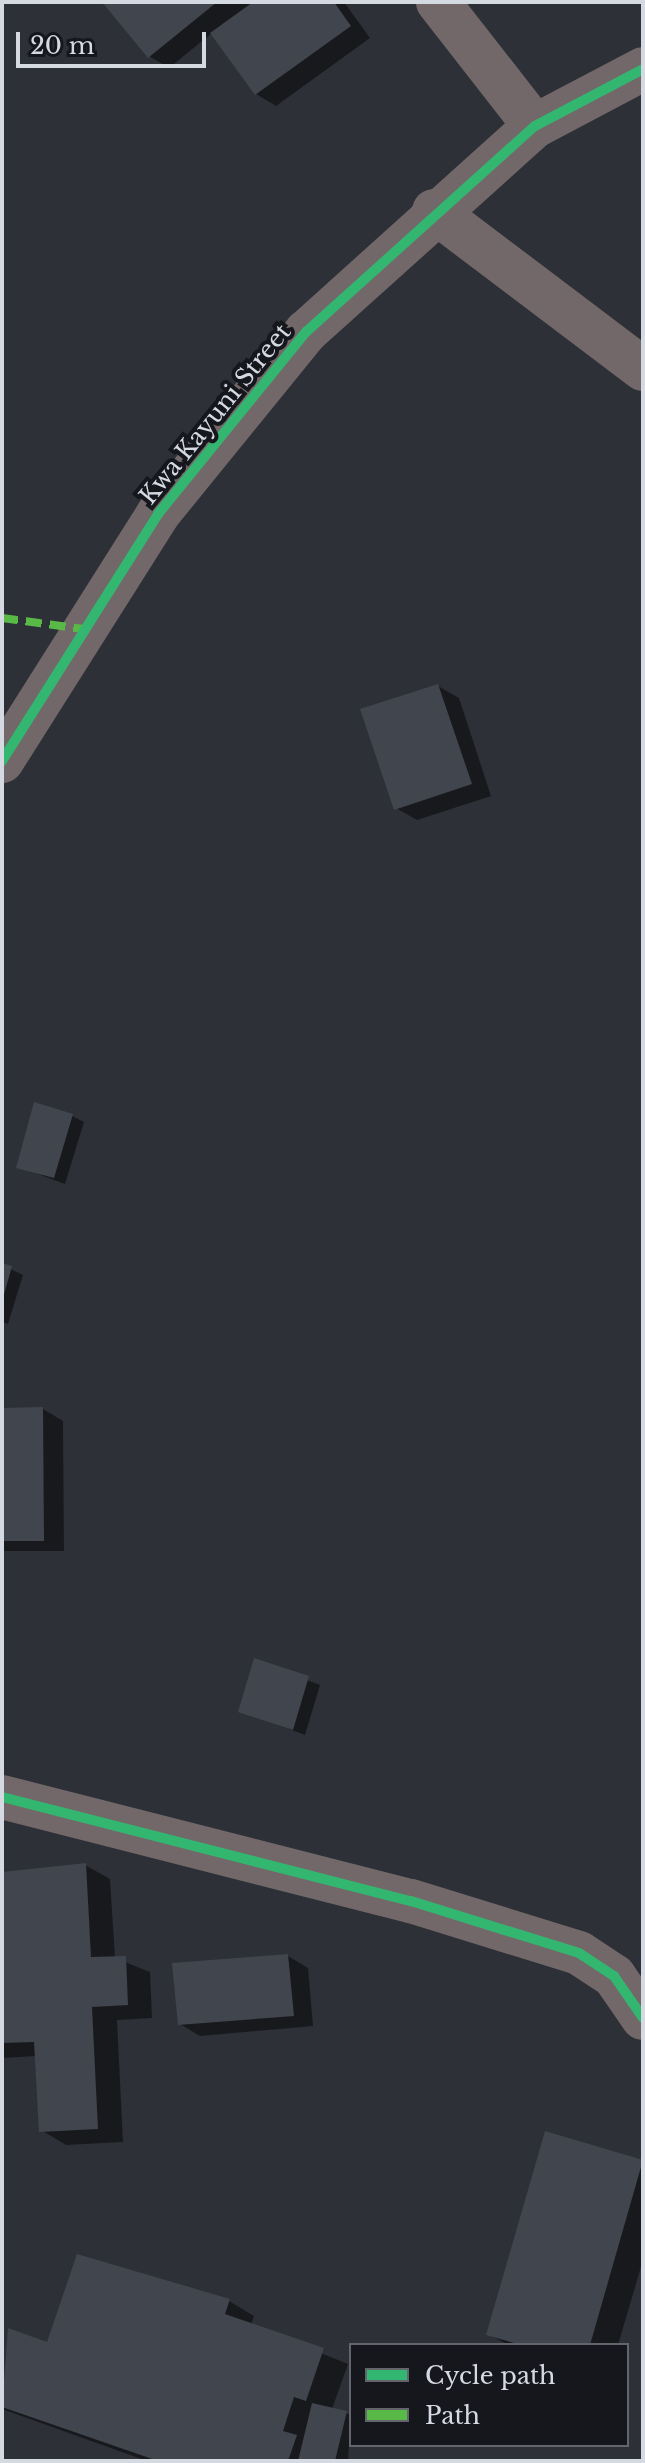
<!DOCTYPE html>
<html>
<head>
<meta charset="utf-8">
<style>
	body { margin:0 }
	#map { position:relative; width:645px; height:2463px; overflow:hidden; background:#2d3037; font-family:"Libre Baskerville",serif }
	div>[style] { position:absolute }
	[style*='--x'] { left:calc(var(--x)*1px); top:calc(var(--y)*1px); width:calc(var(--w)*1px); rotate:calc(var(--a)*1deg) }
	.shadow>* { inset:0; background:#0007 }
	.building>* { inset:0; background:#41454d }
	.minor>* { height:44px; margin:-22px; padding:0 22px; transform-origin:22px; border-radius:22px; background:#726869 }
	.quiet>* { height:8px; margin-top:-4px; transform-origin:0; background:repeating-linear-gradient(90deg,#58b947 0 16px,transparent 0 24px) }
	.cycleway>* { height:10px; margin:-5px; padding:0 5px; transform-origin:5px; border-radius:5px; background:#33b770 }
	span { translate:-50% -50%; white-space:nowrap; text-align:center; line-height:1.15; -webkit-text-stroke:8px #15171d; paint-order:stroke }
	.street-label { font-size:24px; color:#d5d9e1 }
	.frame { position:absolute; inset:0; border:4px solid #d5d9e1; pointer-events:none }
	.legend { position:absolute; left:349px; top:2343px; width:280px; height:104px; box-sizing:border-box; background:#15171d; border:2px solid #62656b; margin:0; padding:10px 14px; list-style:none; font-size:24px; color:#d5d9e1 }
	.legend li { display:flex; align-items:center; gap:16px; height:40px }
	.legend b { width:40px; border:2px solid #62656b }
	.scale { position:absolute; left:16px; top:32px; width:190px; height:36px; box-sizing:border-box; border:4px solid #d5d9e1; border-top:0; padding-left:10px; font-size:24px; line-height:28px; white-space:nowrap; color:#d5d9e1; -webkit-text-stroke:6px #15171d; paint-order:stroke }
</style>
</head>
<body>
<div id="map">
	<div class="shadow">
		<i style="clip-path:polygon(105px 2px,344px 2px,370px 38px,276px 106px,256px 94px,212px 33px,169px 68px,149px 56px)"></i>
		<i style="clip-path:polygon(438px 686px,459px 698px,491px 796px,417px 820px,396px 808px)"></i>
		<i style="clip-path:polygon(72px 1116px,84px 1122px,65px 1184px,19px 1167px)"></i>
		<i style="clip-path:polygon(2px 1265px,23px 1275px,8px 1324px,2px 1322px)"></i>
		<i style="clip-path:polygon(43px 1409px,63px 1421px,64px 1551px,2px 1551px,2px 1410px)"></i>
		<i style="clip-path:polygon(256px 1661px,320px 1685px,305px 1735px,241px 1711px)"></i>
		<i style="clip-path:polygon(85px 1865px,110px 1879px,115px 1958px,150px 1972px,152px 2018px,117px 2020px,123px 2142px,66px 2145px,41px 2130px,37px 2056px,2px 2058px,2px 1874px)"></i>
		<i style="clip-path:polygon(288px 1956px,308px 1968px,313px 2026px,200px 2036px,180px 2024px)"></i>
		<i style="clip-path:polygon(547px 2134px,643px 2162px,643px 2260px,618px 2345px,508px 2345px,489px 2334px)"></i>
		<i style="clip-path:polygon(229px 2301px,254px 2316px,251px 2325px,348px 2364px,332px 2409px,351px 2415px,348px 2461px,147px 2461px,2px 2409px,10px 2331px,48px 2344px)"></i>
	</div>
	<div class="building">
		<i style="clip-path:polygon(102px 2px,217px 2px,148px 58px)"></i>
		<i style="clip-path:polygon(253px 2px,334px 2px,351px 26px,255px 95px,210px 33px)"></i>
		<i style="clip-path:polygon(438px 684px,472px 784px,394px 810px,360px 709px)"></i>
		<i style="clip-path:polygon(34px 1102px,73px 1114px,54px 1178px,16px 1168px)"></i>
		<i style="clip-path:polygon(2px 1263px,12px 1266px,3px 1298px,2px 1298px)"></i>
		<i style="clip-path:polygon(43px 1407px,44px 1541px,2px 1541px,2px 1408px)"></i>
		<i style="clip-path:polygon(254px 1658px,309px 1676px,293px 1730px,238px 1712px)"></i>
		<i style="clip-path:polygon(86px 1863px,91px 1957px,126px 1956px,128px 2005px,92px 2007px,98px 2129px,39px 2132px,34px 2042px,2px 2043px,2px 1872px)"></i>
		<i style="clip-path:polygon(288px 1954px,294px 2016px,178px 2025px,172px 1963px)"></i>
		<i style="clip-path:polygon(545px 2131px,643px 2160px,590px 2345px,521px 2345px,486px 2335px)"></i>
		<i style="clip-path:polygon(77px 2254px,230px 2299px,225px 2314px,324px 2348px,306px 2401px,294px 2397px,283px 2431px,297px 2435px,288px 2461px,158px 2461px,2px 2407px,8px 2328px,47px 2342px)"></i>
		<i style="clip-path:polygon(312px 2403px,347px 2411px,335px 2461px,298px 2461px)"></i>
	</div>
	<div class="minor">
		<i style="--x:438;--y:2;--w:157;--a:52"></i>
		<i style="--x:434;--y:211;--w:262;--a:37.1"></i>
		<i style="--x:2;--y:761;--w:292;--a:-57.7"></i>
		<i style="--x:158;--y:514;--w:235;--a:-50.9"></i>
		<i style="--x:306;--y:332;--w:308;--a:-42"></i>
		<i style="--x:535;--y:126;--w:122;--a:-27.8"></i>
		<i style="--x:2;--y:1797;--w:422;--a:14.3"></i>
		<i style="--x:411;--y:1901;--w:176;--a:17.2"></i>
		<i style="--x:579;--y:1953;--w:42;--a:33.3"></i>
		<i style="--x:614;--y:1976;--w:51;--a:55.4"></i>
	</div>
	<div class="quiet">
		<i style="--x:2;--y:618;--w:82;--a:7.7"></i>
	</div>
	<div class="cycleway">
		<i style="--x:2;--y:761;--w:292;--a:-57.7"></i>
		<i style="--x:158;--y:514;--w:235;--a:-50.9"></i>
		<i style="--x:306;--y:332;--w:308;--a:-42"></i>
		<i style="--x:535;--y:126;--w:122;--a:-27.8"></i>
		<i style="--x:2;--y:1797;--w:422;--a:14.3"></i>
		<i style="--x:411;--y:1901;--w:176;--a:17.2"></i>
		<i style="--x:579;--y:1953;--w:42;--a:33.3"></i>
		<i style="--x:614;--y:1976;--w:51;--a:55.4"></i>
	</div>
	<div class="street-label">
		<span style="left:215px;top:414px;rotate:-51deg">Kwa Kayuni Street</span>
	</div>
	<div class="frame"></div>
	<ul class="legend">
	<li><b style="height:10px;background:#33b770"></b>Cycle path</li>
	<li><b style="height:10px;background:#58b947"></b>Path</li>
	</ul>
	<div class="scale">20 m</div>
</div>
</body>
</html>
